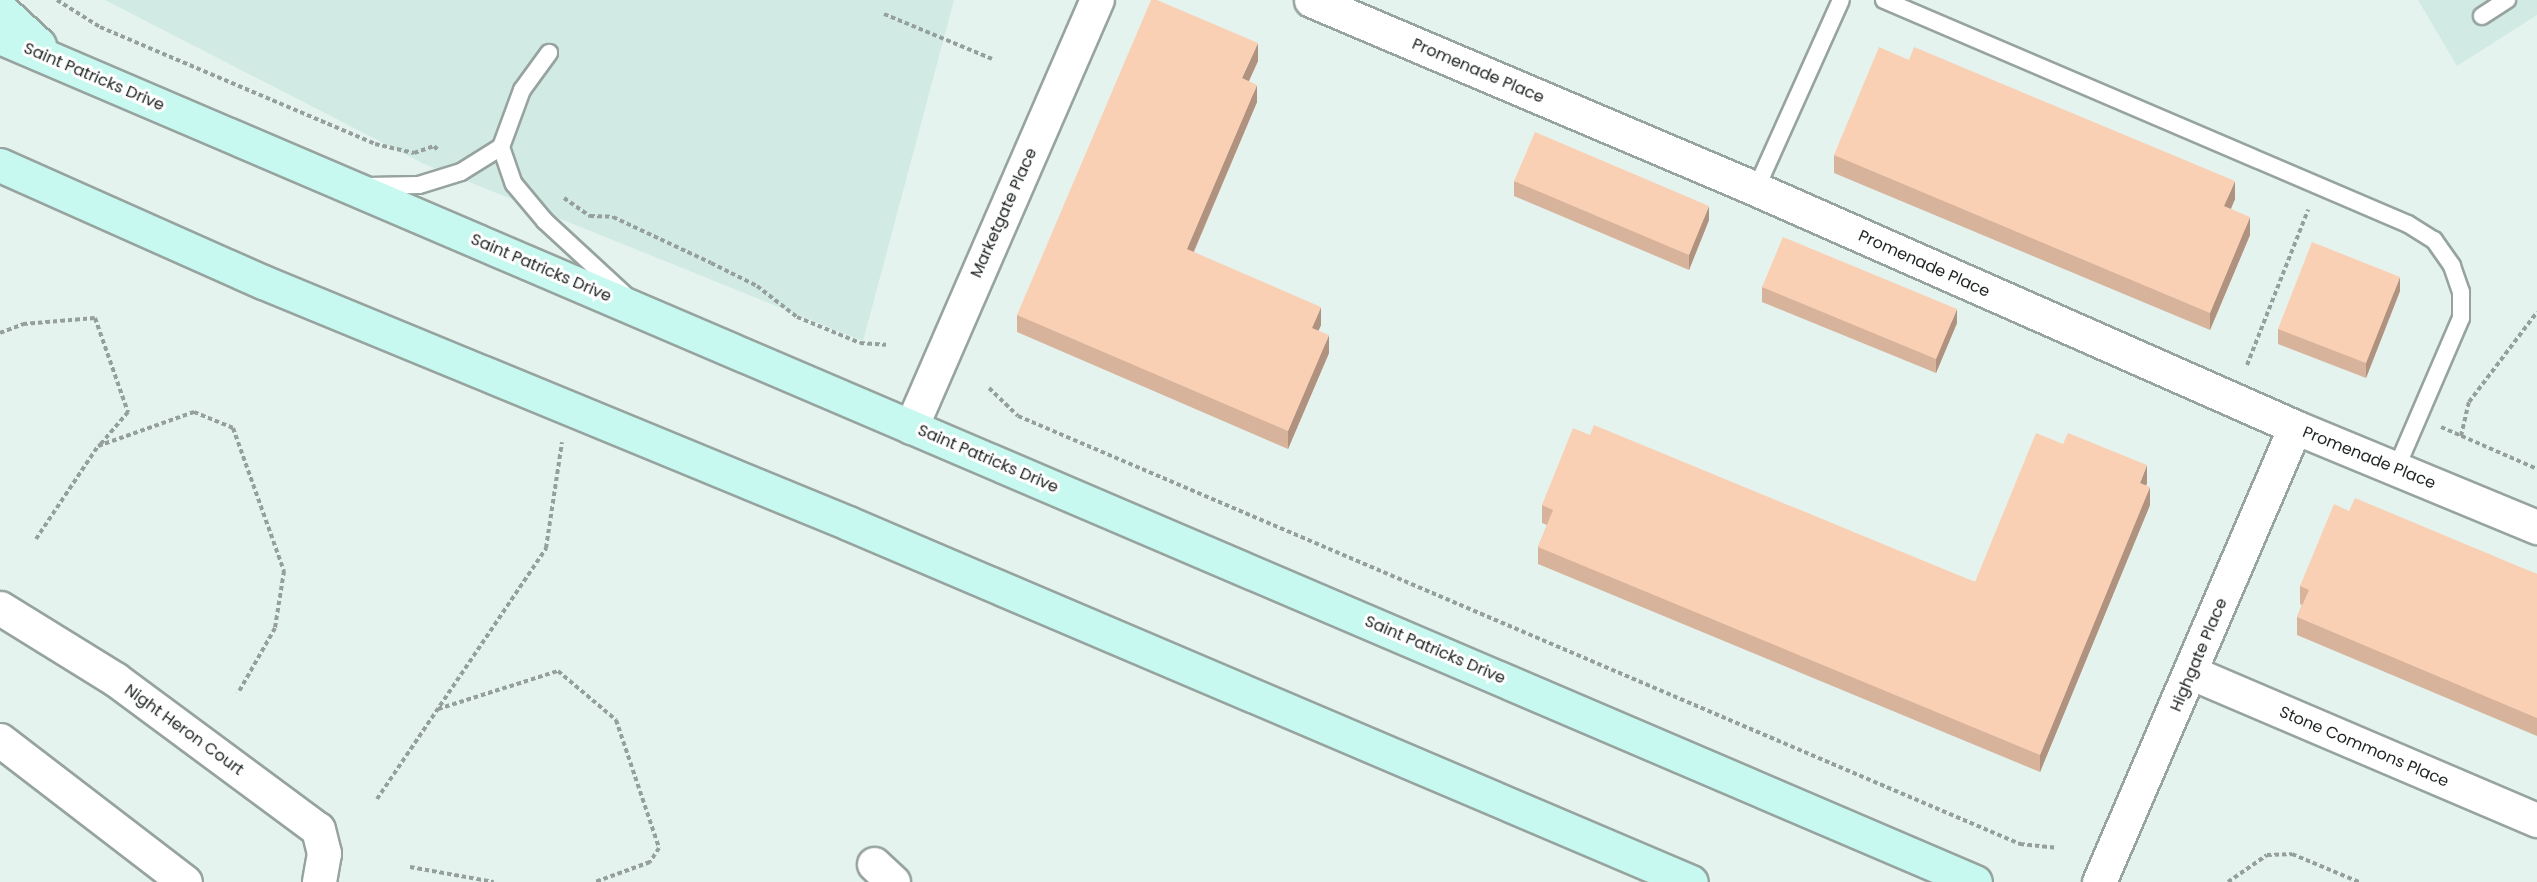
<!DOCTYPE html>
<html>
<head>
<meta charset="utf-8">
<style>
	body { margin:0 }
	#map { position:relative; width:2537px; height:882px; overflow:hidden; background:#e5f3ef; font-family:Poppins,sans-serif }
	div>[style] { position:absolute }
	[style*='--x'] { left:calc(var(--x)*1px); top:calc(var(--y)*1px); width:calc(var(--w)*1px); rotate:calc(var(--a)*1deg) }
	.built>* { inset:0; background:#d2eae4 }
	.path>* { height:4px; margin-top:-2px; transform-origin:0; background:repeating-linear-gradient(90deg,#95a09d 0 4.5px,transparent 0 7.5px) }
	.roads { filter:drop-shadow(2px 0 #96a39f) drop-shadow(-2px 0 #96a39f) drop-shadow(0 2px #96a39f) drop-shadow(0 -2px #96a39f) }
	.lane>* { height:16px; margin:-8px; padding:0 8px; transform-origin:8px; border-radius:8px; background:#fff }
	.street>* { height:33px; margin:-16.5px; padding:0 16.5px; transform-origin:16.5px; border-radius:16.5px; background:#fff }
	.secondary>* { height:33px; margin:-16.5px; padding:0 16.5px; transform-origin:16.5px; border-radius:16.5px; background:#c7f9f1 }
	.wall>* { inset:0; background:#d7b39c }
	.shaded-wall>* { inset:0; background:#af927f }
	.building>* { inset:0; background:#fad0b5 }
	span { translate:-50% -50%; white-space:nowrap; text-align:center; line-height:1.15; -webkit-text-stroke:6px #fff; paint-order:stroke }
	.street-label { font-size:16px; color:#1f2423 }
</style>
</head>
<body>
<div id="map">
	<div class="built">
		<i style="clip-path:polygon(105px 0,954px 0,863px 341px,422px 163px)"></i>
		<i style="clip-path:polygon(2418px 0,2537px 0,2537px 15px,2457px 66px)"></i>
	</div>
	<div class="path">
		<i style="--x:57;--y:0;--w:51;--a:32.1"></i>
		<i style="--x:100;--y:27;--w:299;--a:23"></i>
		<i style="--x:375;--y:144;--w:40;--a:13"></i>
		<i style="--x:414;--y:153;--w:21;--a:-19"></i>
		<i style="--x:434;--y:146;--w:6;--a:45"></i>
		<i style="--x:884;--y:14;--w:117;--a:22.6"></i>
		<i style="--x:564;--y:198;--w:32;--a:35"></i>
		<i style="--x:590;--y:216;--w:23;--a:2"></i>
		<i style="--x:613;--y:217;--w:108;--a:25.1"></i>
		<i style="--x:711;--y:263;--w:51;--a:26.6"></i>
		<i style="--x:757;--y:286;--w:51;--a:37.8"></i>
		<i style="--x:797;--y:317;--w:68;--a:22.4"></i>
		<i style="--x:860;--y:343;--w:26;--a:4"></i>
		<i style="--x:0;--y:333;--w:25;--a:-21"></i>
		<i style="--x:23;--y:324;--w:72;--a:-4.8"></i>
		<i style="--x:95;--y:318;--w:100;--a:70.7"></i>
		<i style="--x:128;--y:412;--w:45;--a:130.5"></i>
		<i style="--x:2247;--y:365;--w:167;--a:-68.5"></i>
		<i style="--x:989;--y:388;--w:40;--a:44"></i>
		<i style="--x:1018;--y:416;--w:1090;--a:23.13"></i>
		<i style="--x:2020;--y:844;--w:36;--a:6"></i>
		<i style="--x:2441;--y:427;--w:105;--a:23.6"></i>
		<i style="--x:2461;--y:436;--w:35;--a:-77"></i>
		<i style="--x:2469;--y:402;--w:113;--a:-52.9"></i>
		<i style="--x:36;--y:539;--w:112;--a:-56.3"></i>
		<i style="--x:98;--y:446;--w:102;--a:-19.5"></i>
		<i style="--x:194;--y:412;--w:42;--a:22.3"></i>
		<i style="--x:233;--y:428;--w:152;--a:70.4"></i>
		<i style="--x:284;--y:571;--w:58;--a:99"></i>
		<i style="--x:275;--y:628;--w:75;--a:119.6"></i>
		<i style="--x:438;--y:709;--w:126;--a:-17.6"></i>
		<i style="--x:558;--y:671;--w:76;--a:40.2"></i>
		<i style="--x:616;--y:720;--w:135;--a:71.4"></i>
		<i style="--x:659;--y:848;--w:17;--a:123"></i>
		<i style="--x:650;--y:862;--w:59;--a:160"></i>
		<i style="--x:377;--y:799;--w:303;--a:-56"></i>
		<i style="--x:546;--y:548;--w:107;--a:-81.4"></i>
		<i style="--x:410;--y:867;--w:85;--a:10.1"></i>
		<i style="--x:2228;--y:882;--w:47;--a:-34.7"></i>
		<i style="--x:2267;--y:855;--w:25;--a:-2"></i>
		<i style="--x:2292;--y:854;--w:73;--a:22.7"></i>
	</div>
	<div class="roads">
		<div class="lane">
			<i style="--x:1884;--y:0;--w:570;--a:23.15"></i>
			<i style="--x:2408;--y:224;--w:31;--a:32"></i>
			<i style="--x:2434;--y:240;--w:32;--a:55"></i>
			<i style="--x:2452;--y:266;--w:28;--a:71"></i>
			<i style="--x:2461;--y:292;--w:26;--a:90"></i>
			<i style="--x:2461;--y:318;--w:164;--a:113.3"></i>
			<i style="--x:2482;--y:16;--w:30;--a:-33"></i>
			<i style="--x:501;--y:147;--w:61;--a:-69.8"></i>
			<i style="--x:522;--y:90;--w:46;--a:-53.9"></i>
			<i style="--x:368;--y:186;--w:51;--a:-1.1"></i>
			<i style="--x:419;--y:185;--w:44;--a:-17.2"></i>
			<i style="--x:461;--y:172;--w:47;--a:-32"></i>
			<i style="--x:501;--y:147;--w:39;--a:71"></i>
			<i style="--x:514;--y:184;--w:48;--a:50"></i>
			<i style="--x:545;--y:221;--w:108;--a:42.7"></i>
			<i style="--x:1756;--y:189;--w:207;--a:-65.8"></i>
		</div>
		<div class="street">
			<i style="--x:1311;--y:0;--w:483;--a:23"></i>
			<i style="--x:1756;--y:189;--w:589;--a:23.82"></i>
			<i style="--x:2295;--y:427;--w:262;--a:22.5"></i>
			<i style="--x:911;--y:427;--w:466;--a:-66.5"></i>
			<i style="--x:0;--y:608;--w:135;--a:31.7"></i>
			<i style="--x:115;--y:679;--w:252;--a:36.5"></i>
			<i style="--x:318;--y:829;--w:25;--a:76"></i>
			<i style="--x:324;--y:853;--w:29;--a:100"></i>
			<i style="--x:2192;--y:673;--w:375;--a:23.1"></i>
			<i style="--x:0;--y:740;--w:233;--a:37.5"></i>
			<i style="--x:874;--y:864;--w:26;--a:43"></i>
			<i style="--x:2099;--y:882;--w:495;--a:-66.7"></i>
		</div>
		<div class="secondary">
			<i style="--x:0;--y:9;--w:53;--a:42.7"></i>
			<i style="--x:0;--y:37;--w:2148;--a:23.16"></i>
			<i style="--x:0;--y:165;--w:288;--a:24"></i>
			<i style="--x:263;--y:282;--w:633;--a:22.39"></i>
			<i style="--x:848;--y:523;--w:916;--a:23.07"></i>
		</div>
	</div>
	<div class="wall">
		<i style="clip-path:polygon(1258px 61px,1249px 81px,1257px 102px,1194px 252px,1321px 325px,1318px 331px,1329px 353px,1288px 449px,1017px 332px,1017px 315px)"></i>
		<i style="clip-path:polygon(1834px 155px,2235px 199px,2231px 209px,2250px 235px,2210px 330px,1834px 173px)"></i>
		<i style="clip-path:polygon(1514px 181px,1709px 220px,1689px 270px,1514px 196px)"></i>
		<i style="clip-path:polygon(1762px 287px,1957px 323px,1936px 373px,1762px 302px)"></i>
		<i style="clip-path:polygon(2400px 291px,2366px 378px,2278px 344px,2278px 329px)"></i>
		<i style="clip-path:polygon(1590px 435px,1975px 582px,2147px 483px,2146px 485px,2150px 505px,2040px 772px,1538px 564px,1538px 547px,1547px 525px,1542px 523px,1542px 505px)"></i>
		<i style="clip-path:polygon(2349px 511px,2537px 574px,2537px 736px,2297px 635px,2297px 617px,2302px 605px,2300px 604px,2300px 586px)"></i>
	</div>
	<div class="shaded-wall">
		<i style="clip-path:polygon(1258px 43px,1258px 61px,1242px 96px,1242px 78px)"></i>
		<i style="clip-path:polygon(1257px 85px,1257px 102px,1187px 267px,1187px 249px)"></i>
		<i style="clip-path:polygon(2235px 181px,2235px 199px,2224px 224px,2224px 206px)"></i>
		<i style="clip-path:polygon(1709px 206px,1709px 220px,1689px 270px,1689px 255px)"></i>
		<i style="clip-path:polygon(2250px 217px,2250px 235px,2210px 330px,2210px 313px)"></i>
		<i style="clip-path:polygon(2400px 277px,2400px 291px,2366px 378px,2366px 363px)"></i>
		<i style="clip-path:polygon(1321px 307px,1321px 325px,1312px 346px,1312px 328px)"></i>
		<i style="clip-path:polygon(1957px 309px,1957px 323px,1936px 373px,1936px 359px)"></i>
		<i style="clip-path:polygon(1329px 335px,1329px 353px,1288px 449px,1288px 431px)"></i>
		<i style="clip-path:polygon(2147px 465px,2147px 483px,2140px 501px,2140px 483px)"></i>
		<i style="clip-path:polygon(2150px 487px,2150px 505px,2040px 772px,2040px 755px)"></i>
	</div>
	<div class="building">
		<i style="clip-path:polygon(1151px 0,1157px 0,1258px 43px,1242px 78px,1257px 85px,1187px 249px,1321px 307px,1312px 328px,1329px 335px,1288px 431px,1017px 315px)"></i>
		<i style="clip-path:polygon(1879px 47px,1909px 60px,1914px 47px,2235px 181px,2224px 206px,2250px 217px,2210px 313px,1834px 155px)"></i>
		<i style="clip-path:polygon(1535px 132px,1709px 206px,1689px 255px,1514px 181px)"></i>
		<i style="clip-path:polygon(1783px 237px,1957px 309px,1936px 359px,1762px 287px)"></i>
		<i style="clip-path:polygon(2312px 242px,2400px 277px,2366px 363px,2278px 329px)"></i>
		<i style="clip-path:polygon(1594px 425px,1975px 582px,2036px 433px,2063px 444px,2068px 433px,2147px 465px,2140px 483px,2150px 487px,2040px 755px,1538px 547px,1553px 510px,1542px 505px,1573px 428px,1590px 435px)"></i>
		<i style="clip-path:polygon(2355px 498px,2537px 574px,2537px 718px,2297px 617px,2309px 590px,2300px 586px,2334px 504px,2349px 511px)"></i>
	</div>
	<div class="street-label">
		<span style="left:1478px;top:71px;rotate:23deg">Promenade Place</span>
		<span style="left:94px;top:77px;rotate:23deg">Saint Patricks Drive</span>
		<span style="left:1004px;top:213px;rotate:-66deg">Marketgate Place</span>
		<span style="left:1924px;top:264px;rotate:24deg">Promenade Place</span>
		<span style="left:541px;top:268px;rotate:23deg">Saint Patricks Drive</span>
		<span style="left:2369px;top:458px;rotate:22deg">Promenade Place</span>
		<span style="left:988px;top:459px;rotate:23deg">Saint Patricks Drive</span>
		<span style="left:1435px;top:650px;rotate:23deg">Saint Patricks Drive</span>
		<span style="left:2199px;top:655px;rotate:-67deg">Highgate Place</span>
		<span style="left:184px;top:730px;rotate:36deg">Night Heron Court</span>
		<span style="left:2364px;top:747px;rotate:23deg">Stone Commons Place</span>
	</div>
</div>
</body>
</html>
